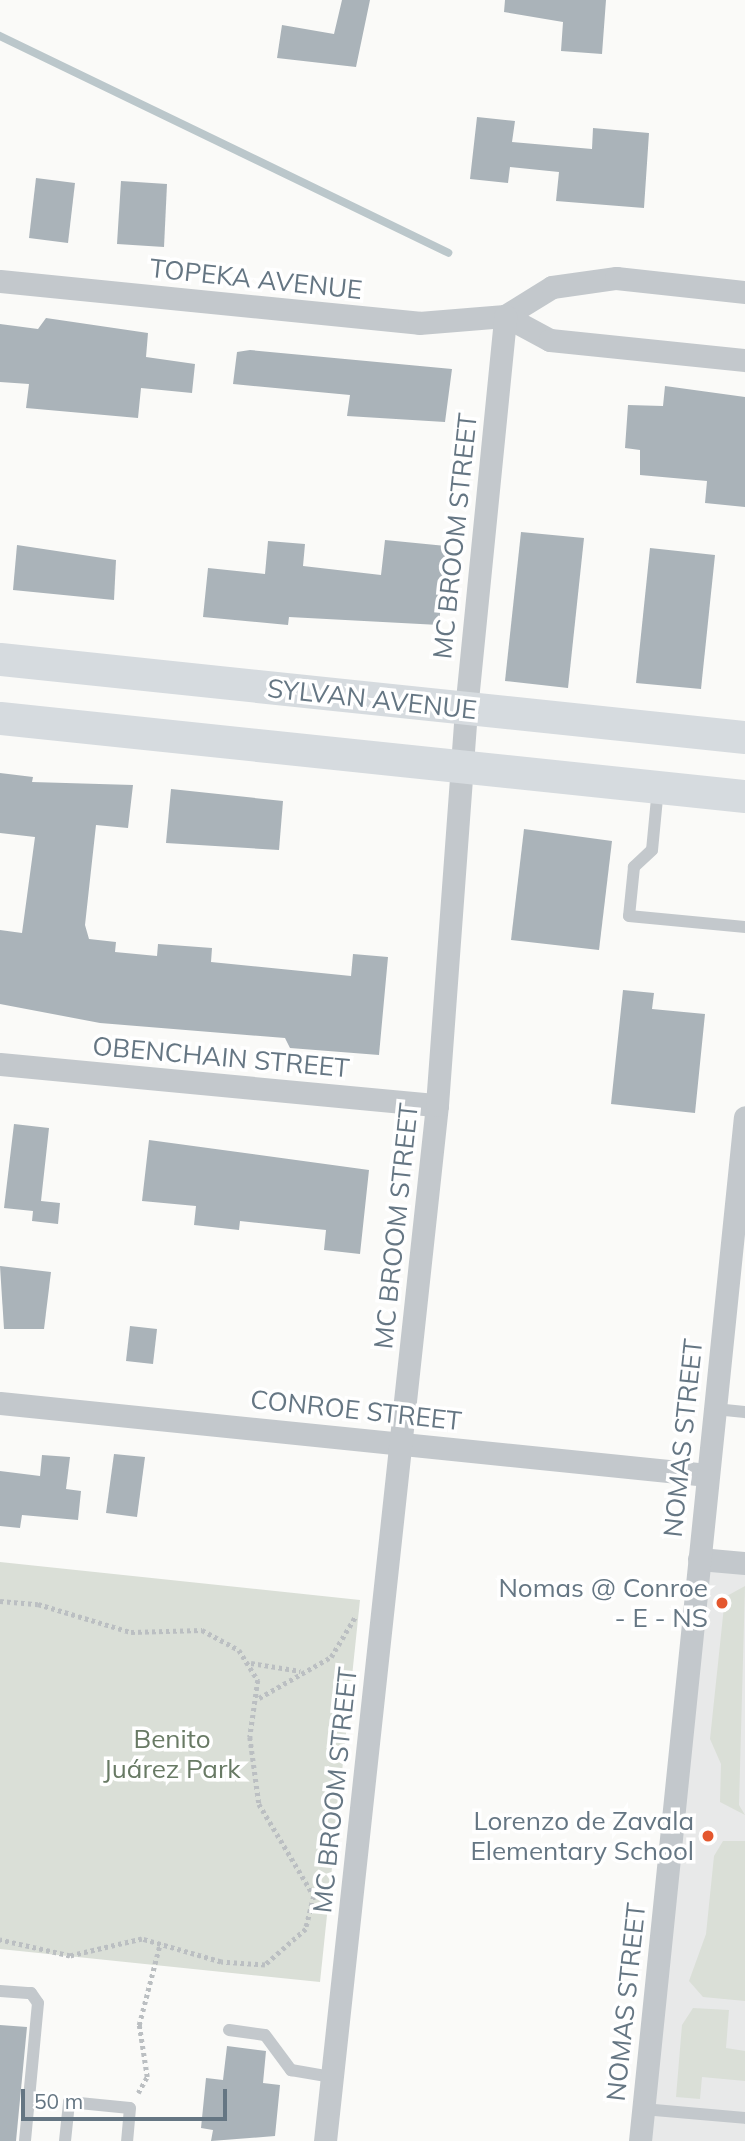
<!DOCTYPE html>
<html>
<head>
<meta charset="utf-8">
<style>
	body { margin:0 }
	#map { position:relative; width:745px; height:2141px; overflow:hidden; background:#fafaf8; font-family:Mulish,sans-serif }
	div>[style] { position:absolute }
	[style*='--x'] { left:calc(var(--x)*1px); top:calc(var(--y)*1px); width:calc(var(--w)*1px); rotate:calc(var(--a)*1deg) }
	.built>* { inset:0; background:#e8e9e9 }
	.green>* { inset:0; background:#dadfd7 }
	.stream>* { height:8px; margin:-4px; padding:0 4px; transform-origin:4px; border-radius:4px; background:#bbc7cb }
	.building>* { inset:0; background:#aab3b9 }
	.path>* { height:4.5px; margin-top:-2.25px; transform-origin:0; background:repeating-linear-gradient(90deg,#bbbfc2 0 3.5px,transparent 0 7px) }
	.lane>* { height:12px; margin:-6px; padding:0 6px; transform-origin:6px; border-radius:6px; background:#c3c8cc }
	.street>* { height:23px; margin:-11.5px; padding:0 11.5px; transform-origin:11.5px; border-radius:11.5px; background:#c3c8cc }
	.secondary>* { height:33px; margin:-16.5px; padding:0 16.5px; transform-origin:16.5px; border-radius:16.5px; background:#d6dbdf }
	.dots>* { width:19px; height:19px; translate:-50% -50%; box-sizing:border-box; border:4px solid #fff; border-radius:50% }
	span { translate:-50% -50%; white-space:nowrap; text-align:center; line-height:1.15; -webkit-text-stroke:7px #fff; paint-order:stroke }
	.street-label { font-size:26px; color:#657683 }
	.poi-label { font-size:26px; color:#657683 }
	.right { translate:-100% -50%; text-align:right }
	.park-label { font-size:26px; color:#687a64 }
	.scale { position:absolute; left:21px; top:2089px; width:206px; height:32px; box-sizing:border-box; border:4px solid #657683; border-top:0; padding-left:9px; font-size:21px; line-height:24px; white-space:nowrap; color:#657683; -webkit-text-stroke:5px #fff; paint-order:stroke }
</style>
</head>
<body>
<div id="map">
	<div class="built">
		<i style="clip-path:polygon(699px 1559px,745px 1564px,745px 2141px,640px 2141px)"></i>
	</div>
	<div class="green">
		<i style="clip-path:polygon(0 1562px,360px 1600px,320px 1982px,0 1949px)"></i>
		<i style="clip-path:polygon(745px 1586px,739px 1805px,745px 1815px,720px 1802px,721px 1764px,710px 1739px,725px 1597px)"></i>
		<i style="clip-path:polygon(723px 1841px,745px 1841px,745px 2001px,703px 1997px,689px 1981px,706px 1934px,714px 1856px)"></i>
		<i style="clip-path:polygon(693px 2008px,729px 2010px,726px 2048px,745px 2051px,745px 2081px,702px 2077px,700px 2099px,676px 2097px,682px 2025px)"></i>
	</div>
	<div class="stream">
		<i style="--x:0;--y:36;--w:498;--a:25.8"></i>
	</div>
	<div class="building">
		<i style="clip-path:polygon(342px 0,370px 0,356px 67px,277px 58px,282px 25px,334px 34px)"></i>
		<i style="clip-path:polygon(505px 0,606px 0,602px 54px,561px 51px,563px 22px,504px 12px)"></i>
		<i style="clip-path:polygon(477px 117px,515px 121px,512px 142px,592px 149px,593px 128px,649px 133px,644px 208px,556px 201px,559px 172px,510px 167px,508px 183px,470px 179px)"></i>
		<i style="clip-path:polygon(36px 178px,75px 183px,68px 243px,29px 238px)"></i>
		<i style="clip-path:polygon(121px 181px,167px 184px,164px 247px,117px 244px)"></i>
		<i style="clip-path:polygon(46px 318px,148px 333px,146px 357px,195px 364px,192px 393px,141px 388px,138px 418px,26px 408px,29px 384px,0 382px,0 324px,38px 329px)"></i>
		<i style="clip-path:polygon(250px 350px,452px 369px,445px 422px,347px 416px,350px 395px,233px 384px,237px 352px)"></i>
		<i style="clip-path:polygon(665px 386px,745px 397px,745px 507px,705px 503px,707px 481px,640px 475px,640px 450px,625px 448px,628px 405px,663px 406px)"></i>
		<i style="clip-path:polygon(521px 532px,584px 538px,568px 688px,505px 681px)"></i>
		<i style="clip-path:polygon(385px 540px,446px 546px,439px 625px,289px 617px,288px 625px,203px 617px,208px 568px,265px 574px,268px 541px,305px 544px,303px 566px,381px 575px)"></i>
		<i style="clip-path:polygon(17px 545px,116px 560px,114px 600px,13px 590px)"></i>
		<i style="clip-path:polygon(650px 548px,715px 555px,701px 689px,636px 683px)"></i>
		<i style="clip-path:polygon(0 773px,33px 777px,32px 782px,133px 785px,128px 828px,96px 825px,85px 925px,89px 939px,116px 942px,115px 952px,157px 956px,158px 944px,212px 948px,211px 962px,351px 976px,353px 954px,388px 957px,379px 1055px,290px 1048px,285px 1038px,100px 1023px,0 1004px,0 930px,22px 933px,35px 837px,0 833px)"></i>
		<i style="clip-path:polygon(171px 789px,283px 801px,279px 850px,166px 843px)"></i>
		<i style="clip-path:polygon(524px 829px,612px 841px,599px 950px,511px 940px)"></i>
		<i style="clip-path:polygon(623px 990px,654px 993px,652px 1009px,705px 1014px,695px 1113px,611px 1104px)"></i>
		<i style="clip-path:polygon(14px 1124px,49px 1128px,41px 1201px,60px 1203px,58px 1224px,32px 1221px,33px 1211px,4px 1208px)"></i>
		<i style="clip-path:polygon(149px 1140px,369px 1170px,360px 1254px,324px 1250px,326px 1230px,240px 1221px,239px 1230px,194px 1225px,196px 1206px,142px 1201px)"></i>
		<i style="clip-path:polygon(0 1266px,51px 1272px,44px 1329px,4px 1329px)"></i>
		<i style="clip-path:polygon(130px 1326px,157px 1329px,153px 1364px,126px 1361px)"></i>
		<i style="clip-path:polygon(114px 1454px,145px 1457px,137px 1517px,106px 1513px)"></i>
		<i style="clip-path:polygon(42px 1455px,70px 1457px,66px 1489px,81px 1491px,78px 1520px,22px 1515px,20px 1528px,0 1526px,0 1471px,40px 1476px)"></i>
		<i style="clip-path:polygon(0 2025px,27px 2027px,16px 2141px,0 2141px)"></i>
		<i style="clip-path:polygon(227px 2046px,266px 2051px,263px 2083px,280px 2085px,275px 2136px,211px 2141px,213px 2130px,201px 2128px,206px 2078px,223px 2080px)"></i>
	</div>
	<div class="path">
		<i style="--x:0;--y:1601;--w:38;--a:5"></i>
		<i style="--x:38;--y:1604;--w:97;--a:16.8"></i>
		<i style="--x:131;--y:1632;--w:71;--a:-1.6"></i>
		<i style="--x:202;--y:1630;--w:42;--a:28.4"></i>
		<i style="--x:239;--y:1650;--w:36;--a:58"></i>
		<i style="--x:258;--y:1680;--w:58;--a:98"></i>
		<i style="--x:250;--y:1737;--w:68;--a:82.3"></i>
		<i style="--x:259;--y:1804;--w:107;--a:59.1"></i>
		<i style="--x:314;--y:1896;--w:34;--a:104"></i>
		<i style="--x:306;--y:1929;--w:55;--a:138.7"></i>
		<i style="--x:265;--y:1965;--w:44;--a:-176.1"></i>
		<i style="--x:221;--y:1962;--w:82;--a:-163.8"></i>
		<i style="--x:142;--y:1939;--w:74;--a:166.7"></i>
		<i style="--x:70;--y:1956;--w:72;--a:-167.1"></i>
		<i style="--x:251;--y:1663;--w:50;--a:9.3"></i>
		<i style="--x:259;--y:1698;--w:83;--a:-29.7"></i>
		<i style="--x:331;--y:1657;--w:47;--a:-59"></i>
		<i style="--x:138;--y:2093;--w:18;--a:-61"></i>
		<i style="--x:147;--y:2077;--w:53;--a:-98.7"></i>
		<i style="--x:139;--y:2025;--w:84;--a:-75.5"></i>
	</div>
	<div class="lane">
		<i style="--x:658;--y:788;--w:62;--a:95.5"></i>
		<i style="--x:652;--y:850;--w:25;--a:137"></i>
		<i style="--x:634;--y:867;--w:49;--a:95.8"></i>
		<i style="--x:629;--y:916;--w:117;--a:5.4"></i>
		<i style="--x:715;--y:1409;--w:30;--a:6"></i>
		<i style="--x:0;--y:1991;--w:31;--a:4"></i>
		<i style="--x:31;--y:1993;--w:12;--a:55"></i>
		<i style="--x:38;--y:2003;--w:139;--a:95.4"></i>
		<i style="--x:229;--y:2030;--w:36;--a:8"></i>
		<i style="--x:265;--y:2035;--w:44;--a:53.4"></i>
		<i style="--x:291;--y:2070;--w:42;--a:9.7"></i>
		<i style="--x:643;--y:2109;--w:102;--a:5"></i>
		<i style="--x:65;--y:2141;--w:39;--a:-84"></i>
		<i style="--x:69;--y:2102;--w:61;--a:5.6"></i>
		<i style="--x:130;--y:2108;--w:33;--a:95"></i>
	</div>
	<div class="street">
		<i style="--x:0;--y:281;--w:421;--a:5.7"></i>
		<i style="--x:419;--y:323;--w:86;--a:-4.7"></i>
		<i style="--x:505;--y:316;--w:55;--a:-31.7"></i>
		<i style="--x:552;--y:287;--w:65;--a:-8"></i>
		<i style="--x:616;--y:278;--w:130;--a:6.2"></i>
		<i style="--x:505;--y:316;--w:51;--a:28.1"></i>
		<i style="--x:550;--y:340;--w:196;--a:5.9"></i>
		<i style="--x:0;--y:1064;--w:439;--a:5.4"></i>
		<i style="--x:0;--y:1403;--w:711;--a:5.81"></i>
		<i style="--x:699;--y:1559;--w:46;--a:5"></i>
		<i style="--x:325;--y:2141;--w:1042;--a:-83.83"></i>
		<i style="--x:437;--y:1105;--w:396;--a:-85.8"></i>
		<i style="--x:466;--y:710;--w:396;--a:-84.3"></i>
		<i style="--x:640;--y:2141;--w:1029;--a:-84.15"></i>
	</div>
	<div class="secondary">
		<i style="--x:0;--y:659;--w:749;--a:5.98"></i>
		<i style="--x:0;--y:718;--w:749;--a:5.98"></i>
	</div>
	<div class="dots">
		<i style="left:722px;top:1603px;background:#e4572e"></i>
		<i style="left:708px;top:1836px;background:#e4572e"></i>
	</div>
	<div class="street-label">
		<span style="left:256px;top:279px;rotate:6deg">TOPEKA AVENUE</span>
		<span style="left:455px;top:536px;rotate:-84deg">MC BROOM STREET</span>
		<span style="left:372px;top:699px;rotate:6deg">SYLVAN AVENUE</span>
		<span style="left:221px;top:1057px;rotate:5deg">OBENCHAIN STREET</span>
		<span style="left:396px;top:1226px;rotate:-84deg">MC BROOM STREET</span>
		<span style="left:356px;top:1410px;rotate:6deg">CONROE STREET</span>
		<span style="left:683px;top:1438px;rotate:-84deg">NOMAS STREET</span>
		<span style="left:335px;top:1790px;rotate:-84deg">MC BROOM STREET</span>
		<span style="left:626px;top:2002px;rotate:-84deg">NOMAS STREET</span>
	</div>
	<div class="poi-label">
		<span class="right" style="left:708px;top:1603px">Nomas @ Conroe<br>- E - NS</span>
		<span class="right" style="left:694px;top:1836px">Lorenzo de Zavala<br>Elementary School</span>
	</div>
	<div class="park-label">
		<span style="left:172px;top:1754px">Benito<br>Juárez Park</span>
	</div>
	<div class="scale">50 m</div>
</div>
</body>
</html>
